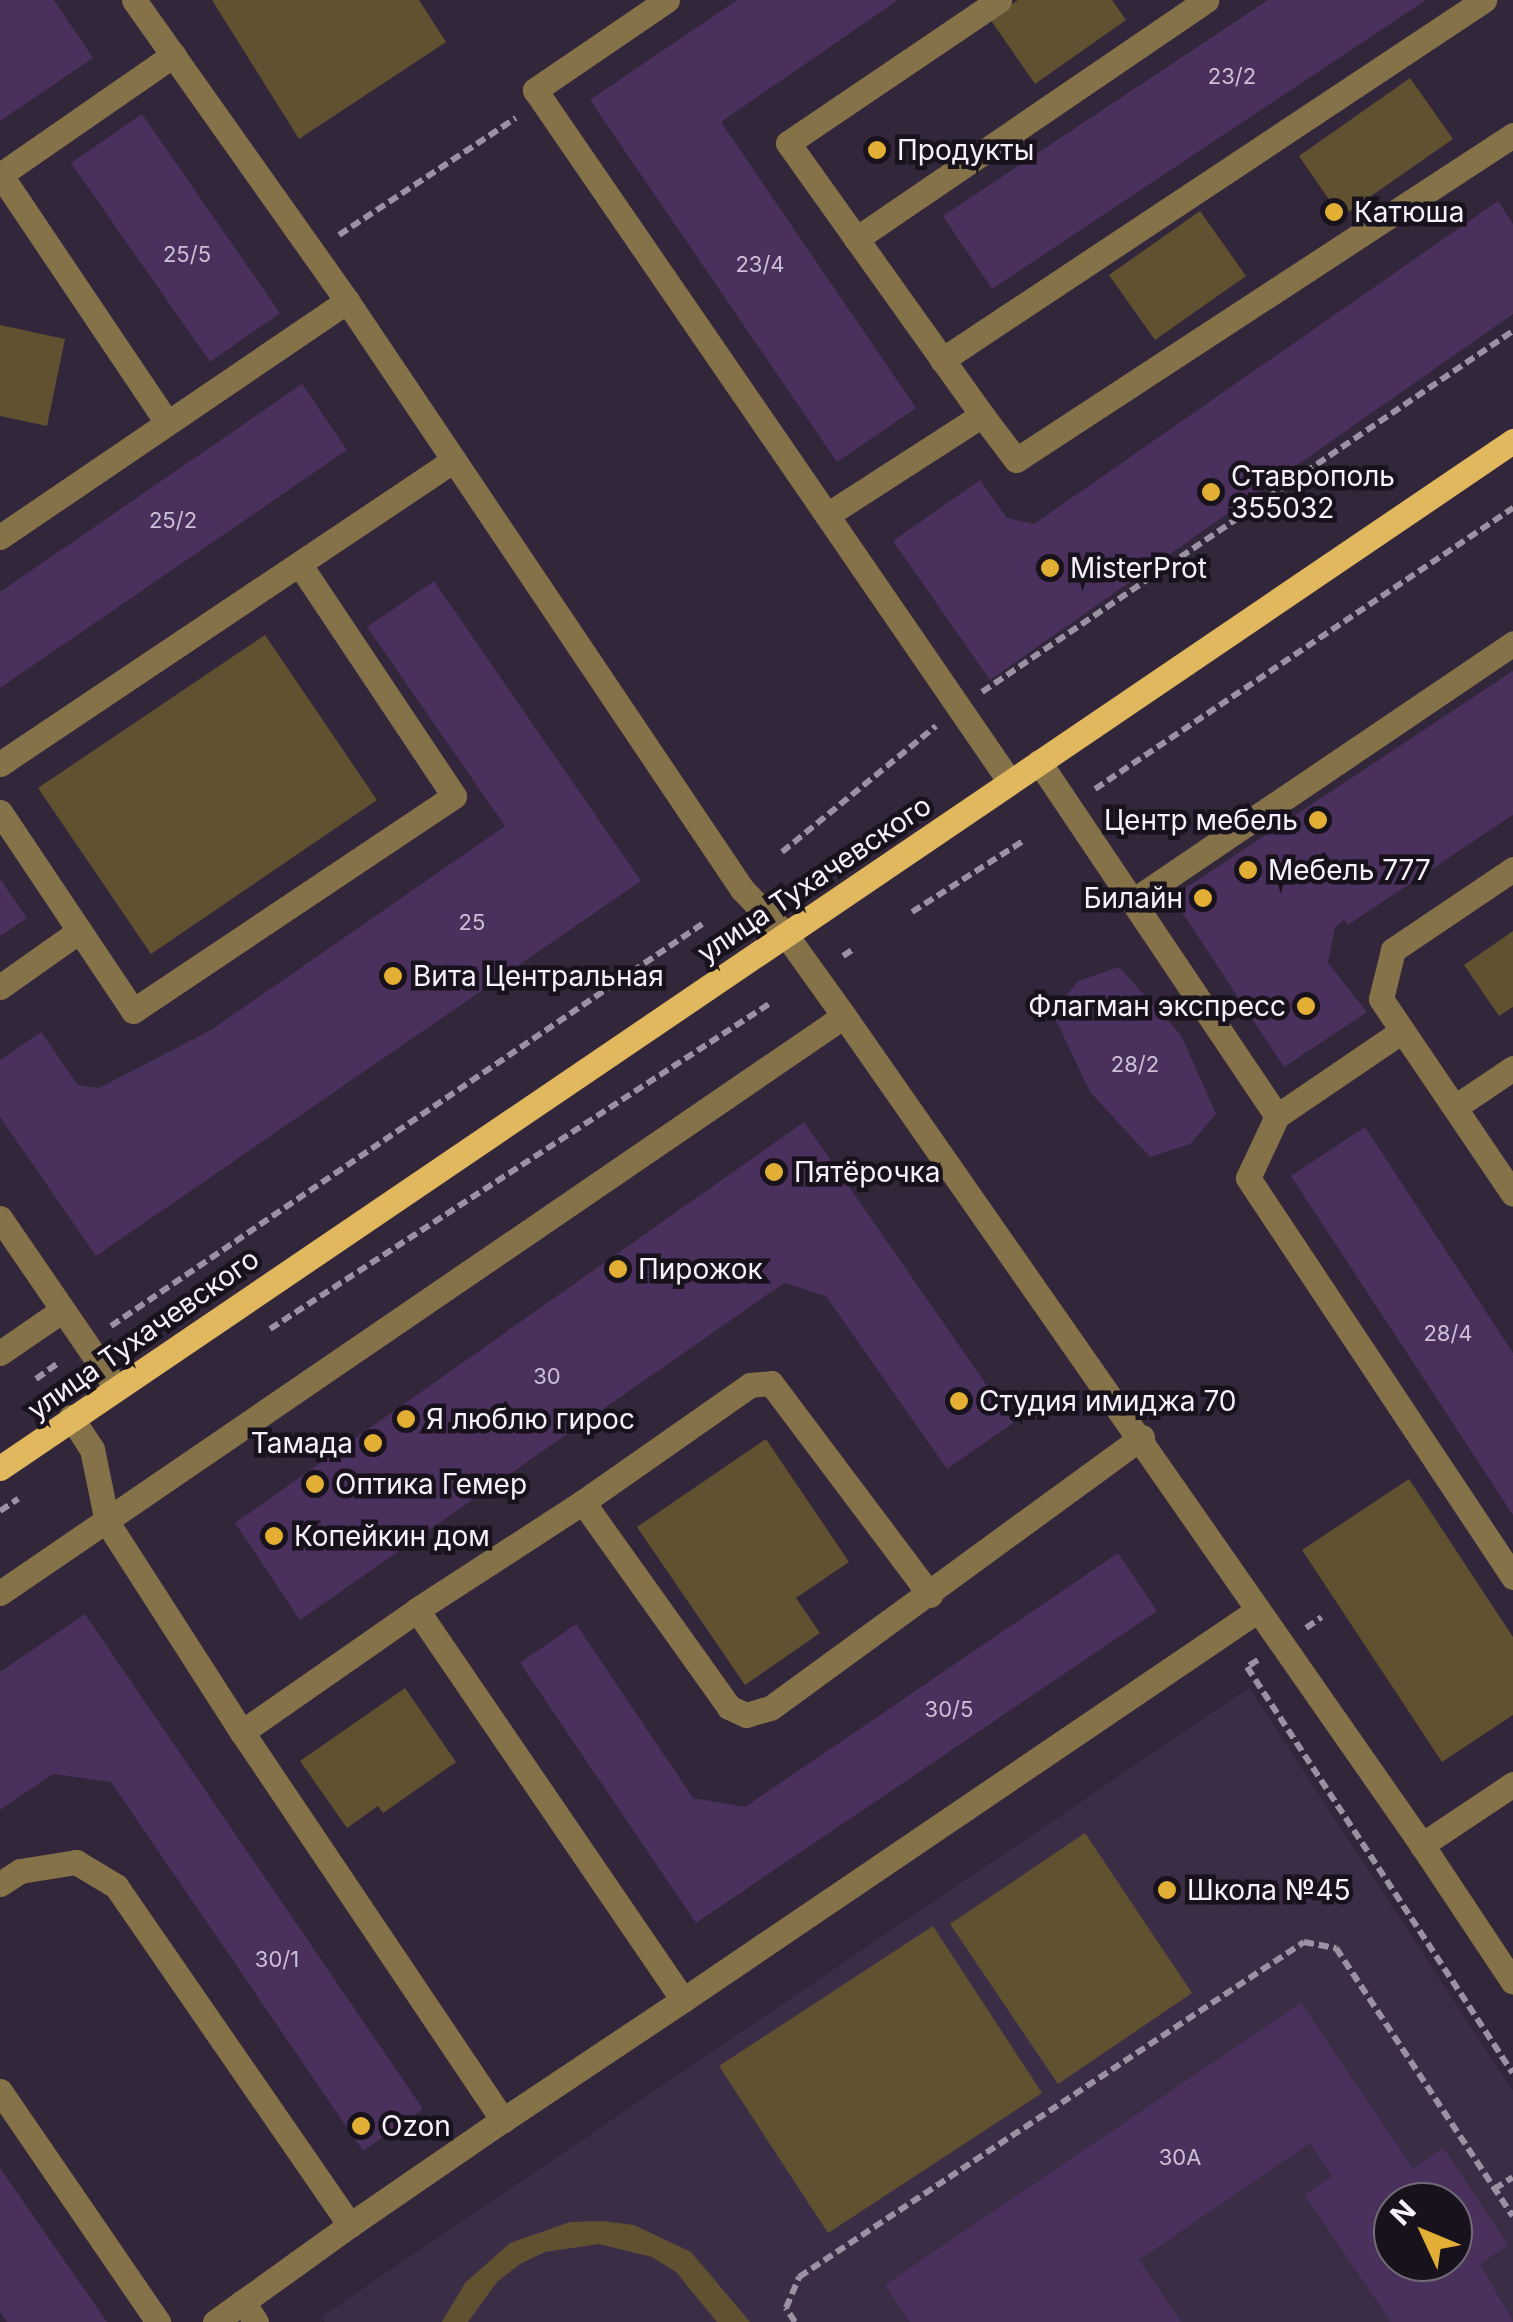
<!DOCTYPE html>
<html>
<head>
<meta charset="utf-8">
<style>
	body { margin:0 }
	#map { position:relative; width:1513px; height:2322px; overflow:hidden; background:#31263a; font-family:Inter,sans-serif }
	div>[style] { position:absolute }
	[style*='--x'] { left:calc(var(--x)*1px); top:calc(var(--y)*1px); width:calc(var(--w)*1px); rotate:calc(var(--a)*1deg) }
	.built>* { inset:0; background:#3c2d47 }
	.green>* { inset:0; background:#605131 }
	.building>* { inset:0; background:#4a305c }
	.path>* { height:6px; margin-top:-3px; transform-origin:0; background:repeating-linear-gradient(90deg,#9a91a2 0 10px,transparent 0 15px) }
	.minor>* { height:25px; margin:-12.5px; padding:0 12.5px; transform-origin:12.5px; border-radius:12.5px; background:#867249 }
	.major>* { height:25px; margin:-12.5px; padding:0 12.5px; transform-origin:12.5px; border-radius:12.5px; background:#e2b85e }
	.dots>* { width:28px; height:28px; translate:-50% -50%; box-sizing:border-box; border:5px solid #17121b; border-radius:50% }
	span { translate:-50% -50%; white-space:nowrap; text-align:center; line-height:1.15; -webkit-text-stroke:9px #17121b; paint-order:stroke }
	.number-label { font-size:22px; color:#ccc0d6 }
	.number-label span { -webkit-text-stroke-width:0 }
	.poi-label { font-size:28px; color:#f7f0fe }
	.left { translate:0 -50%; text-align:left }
	.right { translate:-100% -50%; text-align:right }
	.street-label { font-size:28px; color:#f7f0fe }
	.north { position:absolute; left:1373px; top:2182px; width:100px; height:100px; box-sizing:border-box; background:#17121b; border:2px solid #716b76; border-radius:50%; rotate:314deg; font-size:28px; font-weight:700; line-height:40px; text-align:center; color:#f7f0fe }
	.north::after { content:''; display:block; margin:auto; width:35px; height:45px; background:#e2af34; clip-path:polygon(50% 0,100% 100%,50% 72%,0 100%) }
</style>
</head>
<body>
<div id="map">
	<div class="built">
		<i style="clip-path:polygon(evenodd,1249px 1688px,1513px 2091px,1513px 2322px,325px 2322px,321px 2317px,1249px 1688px,1393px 2202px,1453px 2202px,1453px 2262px,1393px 2262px,1393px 2202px)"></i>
	</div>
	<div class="green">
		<i style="clip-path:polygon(212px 0,419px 0,446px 42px,299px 139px)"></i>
		<i style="clip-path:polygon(1018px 0,1112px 0,1126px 20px,1035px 84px,990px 19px)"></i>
		<i style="clip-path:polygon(1410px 78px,1453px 139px,1341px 217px,1299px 156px)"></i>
		<i style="clip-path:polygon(1200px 211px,1246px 276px,1155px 340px,1109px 275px)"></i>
		<i style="clip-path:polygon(0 325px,65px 339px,47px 426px,0 416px)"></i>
		<i style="clip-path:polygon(265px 635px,377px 800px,151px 954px,38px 788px)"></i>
		<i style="clip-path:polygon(1513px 931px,1513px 1007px,1499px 1016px,1464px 965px)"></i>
		<i style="clip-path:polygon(766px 1439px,849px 1562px,796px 1598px,820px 1633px,745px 1685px,637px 1527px)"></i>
		<i style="clip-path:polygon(1409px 1479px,1513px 1637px,1513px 1715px,1442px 1762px,1302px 1550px)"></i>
		<i style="clip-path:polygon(405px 1688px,456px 1762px,383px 1813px,378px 1806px,347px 1828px,300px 1761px)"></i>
		<i style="clip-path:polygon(1085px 1833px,1192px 1993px,1058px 2084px,950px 1924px)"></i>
		<i style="clip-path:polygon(933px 1926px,1042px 2093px,828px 2233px,719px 2066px)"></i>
		<i style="clip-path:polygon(602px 2221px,634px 2225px,691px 2252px,750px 2322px,717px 2322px,676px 2272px,652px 2257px,599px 2244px,545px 2252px,520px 2264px,497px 2282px,468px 2322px,442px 2322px,465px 2283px,510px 2243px,570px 2222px)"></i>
	</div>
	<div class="building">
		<i style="clip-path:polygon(0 0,54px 0,93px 58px,0 121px)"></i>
		<i style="clip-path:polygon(737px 0,898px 0,721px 122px,916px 408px,837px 462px,590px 100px)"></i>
		<i style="clip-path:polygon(1268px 0,1426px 0,992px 289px,943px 216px)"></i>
		<i style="clip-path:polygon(142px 114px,280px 313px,210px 362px,71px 163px)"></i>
		<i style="clip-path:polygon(1498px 201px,1513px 224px,1513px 314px,990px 680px,893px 541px,980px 480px,1007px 518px,1034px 524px)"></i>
		<i style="clip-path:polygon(302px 384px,347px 450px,0 688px,0 592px)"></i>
		<i style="clip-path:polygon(434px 581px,641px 881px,96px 1256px,0 1117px,0 1060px,41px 1032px,78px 1085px,99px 1088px,211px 1030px,505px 826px,367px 627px)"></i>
		<i style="clip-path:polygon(1513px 671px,1513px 815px,1348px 925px,1344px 920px,1335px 927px,1328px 963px,1367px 1012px,1284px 1067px,1172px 897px)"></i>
		<i style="clip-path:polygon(0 879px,27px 918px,0 936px)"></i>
		<i style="clip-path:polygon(1119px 967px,1181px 1035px,1216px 1114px,1190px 1144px,1150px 1157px,1090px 1092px,1052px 1012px,1078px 981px)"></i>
		<i style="clip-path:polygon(804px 1122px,1013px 1423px,947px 1469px,826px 1296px,784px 1283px,300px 1620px,235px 1523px)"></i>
		<i style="clip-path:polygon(1365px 1127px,1513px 1353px,1513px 1515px,1291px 1176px)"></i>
		<i style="clip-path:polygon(1118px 1553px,1157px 1611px,696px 1923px,520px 1663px,576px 1624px,693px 1798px,745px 1807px)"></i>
		<i style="clip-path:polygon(85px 1614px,423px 2109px,363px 2151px,111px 1782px,53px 1774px,0 1810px,0 1672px)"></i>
		<i style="clip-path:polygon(evenodd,1301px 2003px,1413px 2169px,1443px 2148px,1508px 2245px,1480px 2264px,1513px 2322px,1391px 2322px,1305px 2195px,1332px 2176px,1310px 2143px,1139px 2260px,1181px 2322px,910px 2322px,885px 2285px,1301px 2003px,1393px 2202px,1453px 2202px,1453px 2262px,1393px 2262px,1393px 2202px)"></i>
		<i style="clip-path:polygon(0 2168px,107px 2322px,7px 2322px,0 2312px)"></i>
	</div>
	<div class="path">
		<i style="--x:339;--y:235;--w:212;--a:-33.5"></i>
		<i style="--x:982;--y:692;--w:642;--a:-34.21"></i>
		<i style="--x:1095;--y:789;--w:504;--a:-33.91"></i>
		<i style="--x:782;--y:852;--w:199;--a:-39.3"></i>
		<i style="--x:912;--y:912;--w:132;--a:-32.6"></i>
		<i style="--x:843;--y:956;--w:14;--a:-34"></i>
		<i style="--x:111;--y:1326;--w:715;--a:-34.22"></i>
		<i style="--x:270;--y:1329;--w:599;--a:-33.08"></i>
		<i style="--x:36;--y:1379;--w:29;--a:-36"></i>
		<i style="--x:0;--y:1511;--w:22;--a:-34"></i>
		<i style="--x:1306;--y:1628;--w:19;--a:-35"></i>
		<i style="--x:1258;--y:1660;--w:13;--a:148"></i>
		<i style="--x:1247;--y:1667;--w:485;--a:56.8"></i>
		<i style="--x:1494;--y:2189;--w:22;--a:-32"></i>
		<i style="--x:795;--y:2322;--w:17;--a:-123"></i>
		<i style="--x:786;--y:2308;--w:34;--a:-67"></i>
		<i style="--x:799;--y:2277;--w:606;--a:-33.56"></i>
		<i style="--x:1304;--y:1942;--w:33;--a:11"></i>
		<i style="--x:1336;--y:1948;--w:321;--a:56.6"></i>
	</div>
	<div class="minor">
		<i style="--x:134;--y:0;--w:369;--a:54.7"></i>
		<i style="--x:347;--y:301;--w:708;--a:56.11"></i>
		<i style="--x:742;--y:889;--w:64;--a:46.3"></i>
		<i style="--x:786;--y:935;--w:100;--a:54.4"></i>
		<i style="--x:844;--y:1016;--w:1011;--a:55.11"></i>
		<i style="--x:667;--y:0;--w:160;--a:145.7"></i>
		<i style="--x:535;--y:90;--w:839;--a:55.53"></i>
		<i style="--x:0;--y:174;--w:298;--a:56.1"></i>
		<i style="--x:0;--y:175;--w:211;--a:-34.7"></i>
		<i style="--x:856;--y:239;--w:424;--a:-34.3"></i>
		<i style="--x:942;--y:360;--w:651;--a:-33.59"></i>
		<i style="--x:982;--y:415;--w:56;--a:52.9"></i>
		<i style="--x:1016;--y:460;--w:594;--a:-33.18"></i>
		<i style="--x:827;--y:515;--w:184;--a:-32.8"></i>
		<i style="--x:982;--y:415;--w:334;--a:-125.5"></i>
		<i style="--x:788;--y:143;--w:255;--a:-34.1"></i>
		<i style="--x:0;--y:537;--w:420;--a:-34.2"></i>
		<i style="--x:1039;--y:762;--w:427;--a:56.1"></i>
		<i style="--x:1277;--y:1116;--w:68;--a:115.1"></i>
		<i style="--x:1248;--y:1178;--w:479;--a:56.4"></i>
		<i style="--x:0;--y:764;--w:546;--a:-33.81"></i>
		<i style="--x:0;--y:812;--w:239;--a:56.2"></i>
		<i style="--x:133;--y:1011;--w:386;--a:-33.8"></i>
		<i style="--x:454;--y:796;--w:279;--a:-123.7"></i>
		<i style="--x:1513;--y:869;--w:145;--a:146"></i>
		<i style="--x:1393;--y:950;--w:50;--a:103.8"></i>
		<i style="--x:1381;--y:999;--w:235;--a:55.9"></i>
		<i style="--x:1134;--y:900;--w:458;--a:-34.1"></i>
		<i style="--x:0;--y:987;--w:97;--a:-35.3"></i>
		<i style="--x:1455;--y:1107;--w:70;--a:-33.9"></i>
		<i style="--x:1277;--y:1116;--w:151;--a:-34.2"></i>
		<i style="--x:0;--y:1218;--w:204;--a:55.6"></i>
		<i style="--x:0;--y:1353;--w:74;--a:-34.5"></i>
		<i style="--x:71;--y:1417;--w:38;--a:57"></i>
		<i style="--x:92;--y:1449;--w:75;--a:78.4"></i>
		<i style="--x:107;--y:1522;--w:250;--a:57.3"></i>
		<i style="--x:242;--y:1732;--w:213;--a:-34.9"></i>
		<i style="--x:1142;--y:1437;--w:460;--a:143.9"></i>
		<i style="--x:770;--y:1708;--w:25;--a:164"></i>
		<i style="--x:746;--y:1715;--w:19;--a:-155"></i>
		<i style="--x:729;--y:1707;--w:252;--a:-125.5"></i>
		<i style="--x:583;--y:1502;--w:198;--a:147"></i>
		<i style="--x:417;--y:1610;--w:472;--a:55.7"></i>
		<i style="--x:683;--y:2000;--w:695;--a:-34.15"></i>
		<i style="--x:583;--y:1502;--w:204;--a:-35"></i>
		<i style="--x:750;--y:1385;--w:21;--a:-5"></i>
		<i style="--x:771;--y:1383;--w:265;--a:53.1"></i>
		<i style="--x:0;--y:1593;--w:1022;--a:-34.36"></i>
		<i style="--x:242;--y:1732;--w:468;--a:56.1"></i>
		<i style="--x:503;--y:2120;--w:216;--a:-33.7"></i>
		<i style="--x:1513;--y:1784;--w:110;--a:146.2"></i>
		<i style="--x:1422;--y:1845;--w:164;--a:56.4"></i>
		<i style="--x:0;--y:1884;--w:24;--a:-33"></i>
		<i style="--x:20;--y:1871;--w:57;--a:-9.1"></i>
		<i style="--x:76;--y:1862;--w:47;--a:31"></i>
		<i style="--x:116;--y:1886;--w:412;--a:55.4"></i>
		<i style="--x:350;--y:2225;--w:186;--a:-34.5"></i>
		<i style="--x:0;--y:2091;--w:280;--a:55.6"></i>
		<i style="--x:215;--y:2322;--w:34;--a:-36"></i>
		<i style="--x:256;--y:2322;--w:24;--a:-123"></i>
		<i style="--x:243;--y:2302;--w:132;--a:-35.7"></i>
	</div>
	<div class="major">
		<i style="--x:0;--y:1468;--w:1829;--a:-34.17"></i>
	</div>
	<div class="dots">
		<i style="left:877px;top:150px;background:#e2af34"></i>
		<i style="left:1334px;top:212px;background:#e2af34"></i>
		<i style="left:1211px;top:492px;background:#e2af34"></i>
		<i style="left:1050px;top:568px;background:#e2af34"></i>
		<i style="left:1318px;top:820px;background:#e2af34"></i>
		<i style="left:1248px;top:870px;background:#e2af34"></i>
		<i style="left:1203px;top:898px;background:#e2af34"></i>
		<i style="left:393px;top:976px;background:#e2af34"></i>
		<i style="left:1306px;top:1006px;background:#e2af34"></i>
		<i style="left:774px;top:1172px;background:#e2af34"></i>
		<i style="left:618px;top:1269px;background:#e2af34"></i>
		<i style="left:959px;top:1401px;background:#e2af34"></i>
		<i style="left:406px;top:1419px;background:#e2af34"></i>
		<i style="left:373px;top:1443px;background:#e2af34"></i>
		<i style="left:315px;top:1484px;background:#e2af34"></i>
		<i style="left:274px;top:1536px;background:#e2af34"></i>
		<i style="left:1167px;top:1890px;background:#e2af34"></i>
		<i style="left:361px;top:2126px;background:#e2af34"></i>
	</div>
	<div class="number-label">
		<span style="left:1232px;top:77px">23/2</span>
		<span style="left:187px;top:255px">25/5</span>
		<span style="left:760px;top:265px">23/4</span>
		<span style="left:173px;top:521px">25/2</span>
		<span style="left:472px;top:923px">25</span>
		<span style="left:1135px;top:1065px">28/2</span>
		<span style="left:1448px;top:1334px">28/4</span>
		<span style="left:547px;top:1377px">30</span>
		<span style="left:949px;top:1710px">30/5</span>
		<span style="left:277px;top:1960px">30/1</span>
		<span style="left:1180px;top:2158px">30А</span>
	</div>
	<div class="poi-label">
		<span class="left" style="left:897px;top:150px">Продукты</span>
		<span class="left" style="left:1354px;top:212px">Катюша</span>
		<span class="left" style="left:1231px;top:492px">Ставрополь<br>355032</span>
		<span class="left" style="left:1070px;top:568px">MisterProt</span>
		<span class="right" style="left:1298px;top:820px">Центр мебель</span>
		<span class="left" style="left:1268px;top:870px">Мебель 777</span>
		<span class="right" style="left:1183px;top:898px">Билайн</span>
		<span class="left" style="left:413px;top:976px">Вита Центральная</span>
		<span class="right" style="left:1286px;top:1006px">Флагман экспресс</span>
		<span class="left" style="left:794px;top:1172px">Пятёрочка</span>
		<span class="left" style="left:638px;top:1269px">Пирожок</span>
		<span class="left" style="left:979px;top:1401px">Студия имиджа 70</span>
		<span class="left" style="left:426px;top:1419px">Я люблю гирос</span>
		<span class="right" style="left:353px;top:1443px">Тамада</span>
		<span class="left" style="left:335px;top:1484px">Оптика Гемер</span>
		<span class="left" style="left:294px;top:1536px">Копейкин дом</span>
		<span class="left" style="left:1187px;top:1890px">Школа №45</span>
		<span class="left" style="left:381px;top:2126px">Ozon</span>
	</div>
	<div class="street-label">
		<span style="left:814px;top:879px;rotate:-34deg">улица Тухачевского</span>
		<span style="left:143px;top:1334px;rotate:-35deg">улица Тухачевского</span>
	</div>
	<div class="north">N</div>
</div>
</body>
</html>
